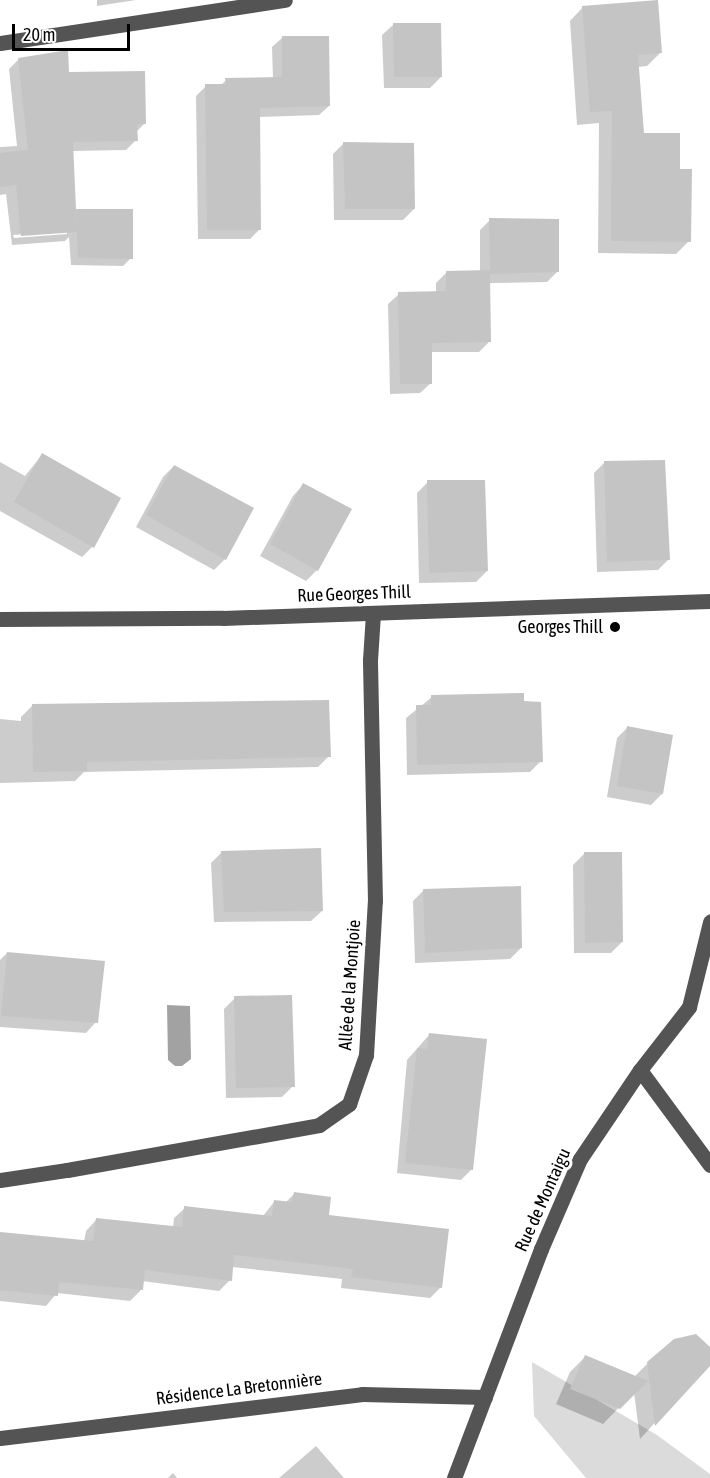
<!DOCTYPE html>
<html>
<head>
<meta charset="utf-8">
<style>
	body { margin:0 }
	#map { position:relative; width:710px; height:1478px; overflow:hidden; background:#fff; font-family:"Asap Condensed",sans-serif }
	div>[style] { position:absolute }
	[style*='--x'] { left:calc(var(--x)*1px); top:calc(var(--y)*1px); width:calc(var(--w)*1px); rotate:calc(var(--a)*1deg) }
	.green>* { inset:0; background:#dbdbdb }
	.water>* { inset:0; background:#a2a2a2 }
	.shadow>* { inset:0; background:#0003 }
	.building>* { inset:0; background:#c4c4c4 }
	.minor>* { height:15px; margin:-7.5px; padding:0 7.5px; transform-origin:7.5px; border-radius:7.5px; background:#545454 }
	.dots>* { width:16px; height:16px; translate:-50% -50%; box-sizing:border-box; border:3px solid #fff; border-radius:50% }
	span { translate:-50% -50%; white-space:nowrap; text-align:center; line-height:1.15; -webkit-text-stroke:6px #fff; paint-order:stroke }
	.street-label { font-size:18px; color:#000 }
	.poi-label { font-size:18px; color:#000 }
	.right { translate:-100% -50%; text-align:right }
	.scale { position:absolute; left:12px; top:24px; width:118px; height:27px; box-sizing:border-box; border:3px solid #000; border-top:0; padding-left:8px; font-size:18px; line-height:21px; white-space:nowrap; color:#000; -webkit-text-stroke:4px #fff; paint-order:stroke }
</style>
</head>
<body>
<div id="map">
	<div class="green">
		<i style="clip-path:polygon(532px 1362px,657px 1435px,710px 1474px,710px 1478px,586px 1478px,534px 1416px)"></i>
	</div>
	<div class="water">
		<i style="clip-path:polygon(167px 1005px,190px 1006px,191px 1059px,182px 1066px,175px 1066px,168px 1060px)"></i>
	</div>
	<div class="shadow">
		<i style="clip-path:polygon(97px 0,136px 0,97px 6px)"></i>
		<i style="clip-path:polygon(583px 7px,660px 53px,647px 66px,638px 67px,642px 134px,678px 170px,689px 241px,676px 254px,598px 253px,599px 123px,577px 125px,570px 21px)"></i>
		<i style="clip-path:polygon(393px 25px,441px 77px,430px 88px,384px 88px,382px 35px)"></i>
		<i style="clip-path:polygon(282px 38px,329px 106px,319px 115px,259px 117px,260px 229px,250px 239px,198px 239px,196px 96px,206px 86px,220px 86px,226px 80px,273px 79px,272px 47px)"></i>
		<i style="clip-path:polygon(evenodd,19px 59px,68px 73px,145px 123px,136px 132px,136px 140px,126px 150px,72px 151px,75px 213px,77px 211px,131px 258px,123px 266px,71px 265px,69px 237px,65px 241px,12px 245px,6px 194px,0 195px,0 147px,17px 146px,9px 69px,19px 59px,67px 231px,67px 234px,14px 238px,13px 235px,67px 231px)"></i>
		<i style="clip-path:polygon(344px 143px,414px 209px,403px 220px,334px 220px,333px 154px)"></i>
		<i style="clip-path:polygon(490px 220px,557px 272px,547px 282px,489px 283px,489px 342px,479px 352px,430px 352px,431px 383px,420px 393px,390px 394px,388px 304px,399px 294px,436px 293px,436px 283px,447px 272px,480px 271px,480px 230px)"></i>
		<i style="clip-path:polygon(42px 455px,92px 547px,82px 557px,0 511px,0 462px,25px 476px)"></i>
		<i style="clip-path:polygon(605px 462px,668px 560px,658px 570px,597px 572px,594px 473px)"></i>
		<i style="clip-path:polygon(174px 466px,225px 559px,214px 570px,136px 527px,163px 477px)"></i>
		<i style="clip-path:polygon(428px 482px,487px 571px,476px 582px,419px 583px,417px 493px)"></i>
		<i style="clip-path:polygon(303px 485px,317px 570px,306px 581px,260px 556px,293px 496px)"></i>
		<i style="clip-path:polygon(432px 697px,522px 703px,541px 761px,530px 772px,407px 775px,406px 718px)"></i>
		<i style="clip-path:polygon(32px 706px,329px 756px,318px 767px,84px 772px,75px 781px,0 783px,0 719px,21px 721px,21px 717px)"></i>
		<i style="clip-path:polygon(628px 727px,662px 794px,651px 805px,607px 797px,617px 738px)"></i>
		<i style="clip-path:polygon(222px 852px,322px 911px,311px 921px,214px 922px,211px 863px)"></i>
		<i style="clip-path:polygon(584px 854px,622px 942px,611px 953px,574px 953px,573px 865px)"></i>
		<i style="clip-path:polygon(424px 890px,521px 948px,510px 959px,415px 963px,413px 901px)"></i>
		<i style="clip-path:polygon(7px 953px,96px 1022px,86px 1033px,0 1027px,0 960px)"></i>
		<i style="clip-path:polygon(235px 998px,293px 1086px,282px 1097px,226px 1098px,224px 1009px)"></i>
		<i style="clip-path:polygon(429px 1035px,472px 1169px,461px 1180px,397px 1173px,407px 1060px)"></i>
		<i style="clip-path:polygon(294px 1194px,441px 1287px,430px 1298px,341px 1288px,342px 1279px,232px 1267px,230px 1280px,219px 1291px,142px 1281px,141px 1290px,130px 1301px,57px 1293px,46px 1306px,0 1301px,0 1233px,84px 1242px,86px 1231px,96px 1220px,173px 1228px,174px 1218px,185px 1208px,263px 1216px,274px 1202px,285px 1203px)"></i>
		<i style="clip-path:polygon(710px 1349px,710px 1363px,640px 1439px,634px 1392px,603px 1424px,556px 1404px,570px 1372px,585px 1357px,634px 1377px,648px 1363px)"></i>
		<i style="clip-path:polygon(316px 1446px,344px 1478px,279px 1478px)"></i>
		<i style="clip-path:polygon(173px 1473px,177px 1478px,168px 1478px)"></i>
	</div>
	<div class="building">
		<i style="clip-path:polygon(658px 0,662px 53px,638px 55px,644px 133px,680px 133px,680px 169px,692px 169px,691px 242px,611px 241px,612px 111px,590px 112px,582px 6px)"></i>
		<i style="clip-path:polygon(393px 23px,441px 23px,442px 77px,394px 77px)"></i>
		<i style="clip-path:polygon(282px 36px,329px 36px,330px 106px,260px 108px,261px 230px,207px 230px,205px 84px,226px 84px,225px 78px,282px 77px)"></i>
		<i style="clip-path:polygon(68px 50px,69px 72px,145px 71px,146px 124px,137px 124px,138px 141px,73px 142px,77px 232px,21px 236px,16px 185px,0 187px,0 153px,28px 150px,18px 58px)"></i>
		<i style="clip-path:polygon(343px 142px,414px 143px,415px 209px,345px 209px)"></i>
		<i style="clip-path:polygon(76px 209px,133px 209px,133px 259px,78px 258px)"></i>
		<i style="clip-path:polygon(489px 218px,559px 219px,559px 272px,490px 274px,491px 342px,432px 343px,432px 384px,400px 384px,398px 292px,446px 291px,446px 271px,490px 270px)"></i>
		<i style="clip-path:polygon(42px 453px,121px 498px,94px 548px,14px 502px)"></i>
		<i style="clip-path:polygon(665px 460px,670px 560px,607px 562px,604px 461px)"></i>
		<i style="clip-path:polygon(174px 465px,254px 508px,226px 560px,146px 515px)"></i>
		<i style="clip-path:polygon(427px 480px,485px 480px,488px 571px,429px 573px)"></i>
		<i style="clip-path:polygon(303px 483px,352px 509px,318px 571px,270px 544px)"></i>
		<i style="clip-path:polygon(524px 693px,524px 701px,541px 702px,543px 762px,417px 765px,416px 705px,431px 705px,431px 695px)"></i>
		<i style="clip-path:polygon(329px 700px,331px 757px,87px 762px,87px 771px,33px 772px,32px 704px)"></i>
		<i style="clip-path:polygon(627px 726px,673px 735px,663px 794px,617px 786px)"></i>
		<i style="clip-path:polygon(321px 848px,323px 911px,224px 912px,221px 851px)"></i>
		<i style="clip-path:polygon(584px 852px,622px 852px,623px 942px,585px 943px)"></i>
		<i style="clip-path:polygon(521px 886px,522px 948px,425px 953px,423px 889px)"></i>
		<i style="clip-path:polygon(7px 952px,105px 961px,98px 1023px,1px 1016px)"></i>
		<i style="clip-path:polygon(292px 995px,295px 1087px,236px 1088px,234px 996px)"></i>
		<i style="clip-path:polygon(429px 1033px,487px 1039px,473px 1170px,405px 1163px,417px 1048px,427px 1049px)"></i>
		<i style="clip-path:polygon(294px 1192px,331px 1197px,329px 1215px,449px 1229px,442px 1288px,351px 1277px,353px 1269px,234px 1255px,232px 1281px,145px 1270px,143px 1290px,59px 1282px,58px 1296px,0 1290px,0 1232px,93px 1241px,96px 1218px,182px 1227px,184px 1206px,272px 1216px,274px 1200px,292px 1202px)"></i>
		<i style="clip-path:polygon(696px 1334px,710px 1347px,710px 1366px,655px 1426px,647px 1362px,674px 1339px)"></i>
		<i style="clip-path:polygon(585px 1355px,648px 1381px,620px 1409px,570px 1389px)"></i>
	</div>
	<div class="minor">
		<i style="--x:0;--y:43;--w:288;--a:-8.6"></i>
		<i style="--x:0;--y:619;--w:223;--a:-0.3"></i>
		<i style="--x:223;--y:618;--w:487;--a:-2"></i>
		<i style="--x:640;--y:1070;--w:118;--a:53.6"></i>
		<i style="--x:0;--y:1180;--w:68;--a:-8.5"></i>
		<i style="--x:67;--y:1170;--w:256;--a:-10.1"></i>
		<i style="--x:319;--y:1125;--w:37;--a:-35"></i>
		<i style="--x:349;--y:1104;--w:52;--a:-70.9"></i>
		<i style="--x:366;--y:1055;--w:154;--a:-86.7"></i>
		<i style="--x:375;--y:901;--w:241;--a:-91.2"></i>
		<i style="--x:370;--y:660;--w:47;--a:-86.3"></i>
		<i style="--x:0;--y:1438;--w:365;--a:-6.9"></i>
		<i style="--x:362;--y:1394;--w:123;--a:1.4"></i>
		<i style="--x:454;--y:1478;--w:245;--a:-69.2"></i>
		<i style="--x:541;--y:1249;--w:98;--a:-66.6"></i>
		<i style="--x:580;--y:1159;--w:107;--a:-56"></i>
		<i style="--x:640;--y:1070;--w:80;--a:-52.1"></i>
		<i style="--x:689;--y:1007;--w:88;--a:-76.1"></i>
	</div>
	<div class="dots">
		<i style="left:615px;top:627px;background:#000"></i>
	</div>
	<div class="street-label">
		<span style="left:354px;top:594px;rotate:-2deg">Rue Georges Thill</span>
		<span style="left:350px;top:985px;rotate:-86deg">Allée de la Montjoie</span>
		<span style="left:543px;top:1200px;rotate:-66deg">Rue de Montaigu</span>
		<span style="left:239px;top:1389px;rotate:-7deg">Résidence La Bretonnière</span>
	</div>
	<div class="poi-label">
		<span class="right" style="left:603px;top:627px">Georges Thill</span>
	</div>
	<div class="scale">20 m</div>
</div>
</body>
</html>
